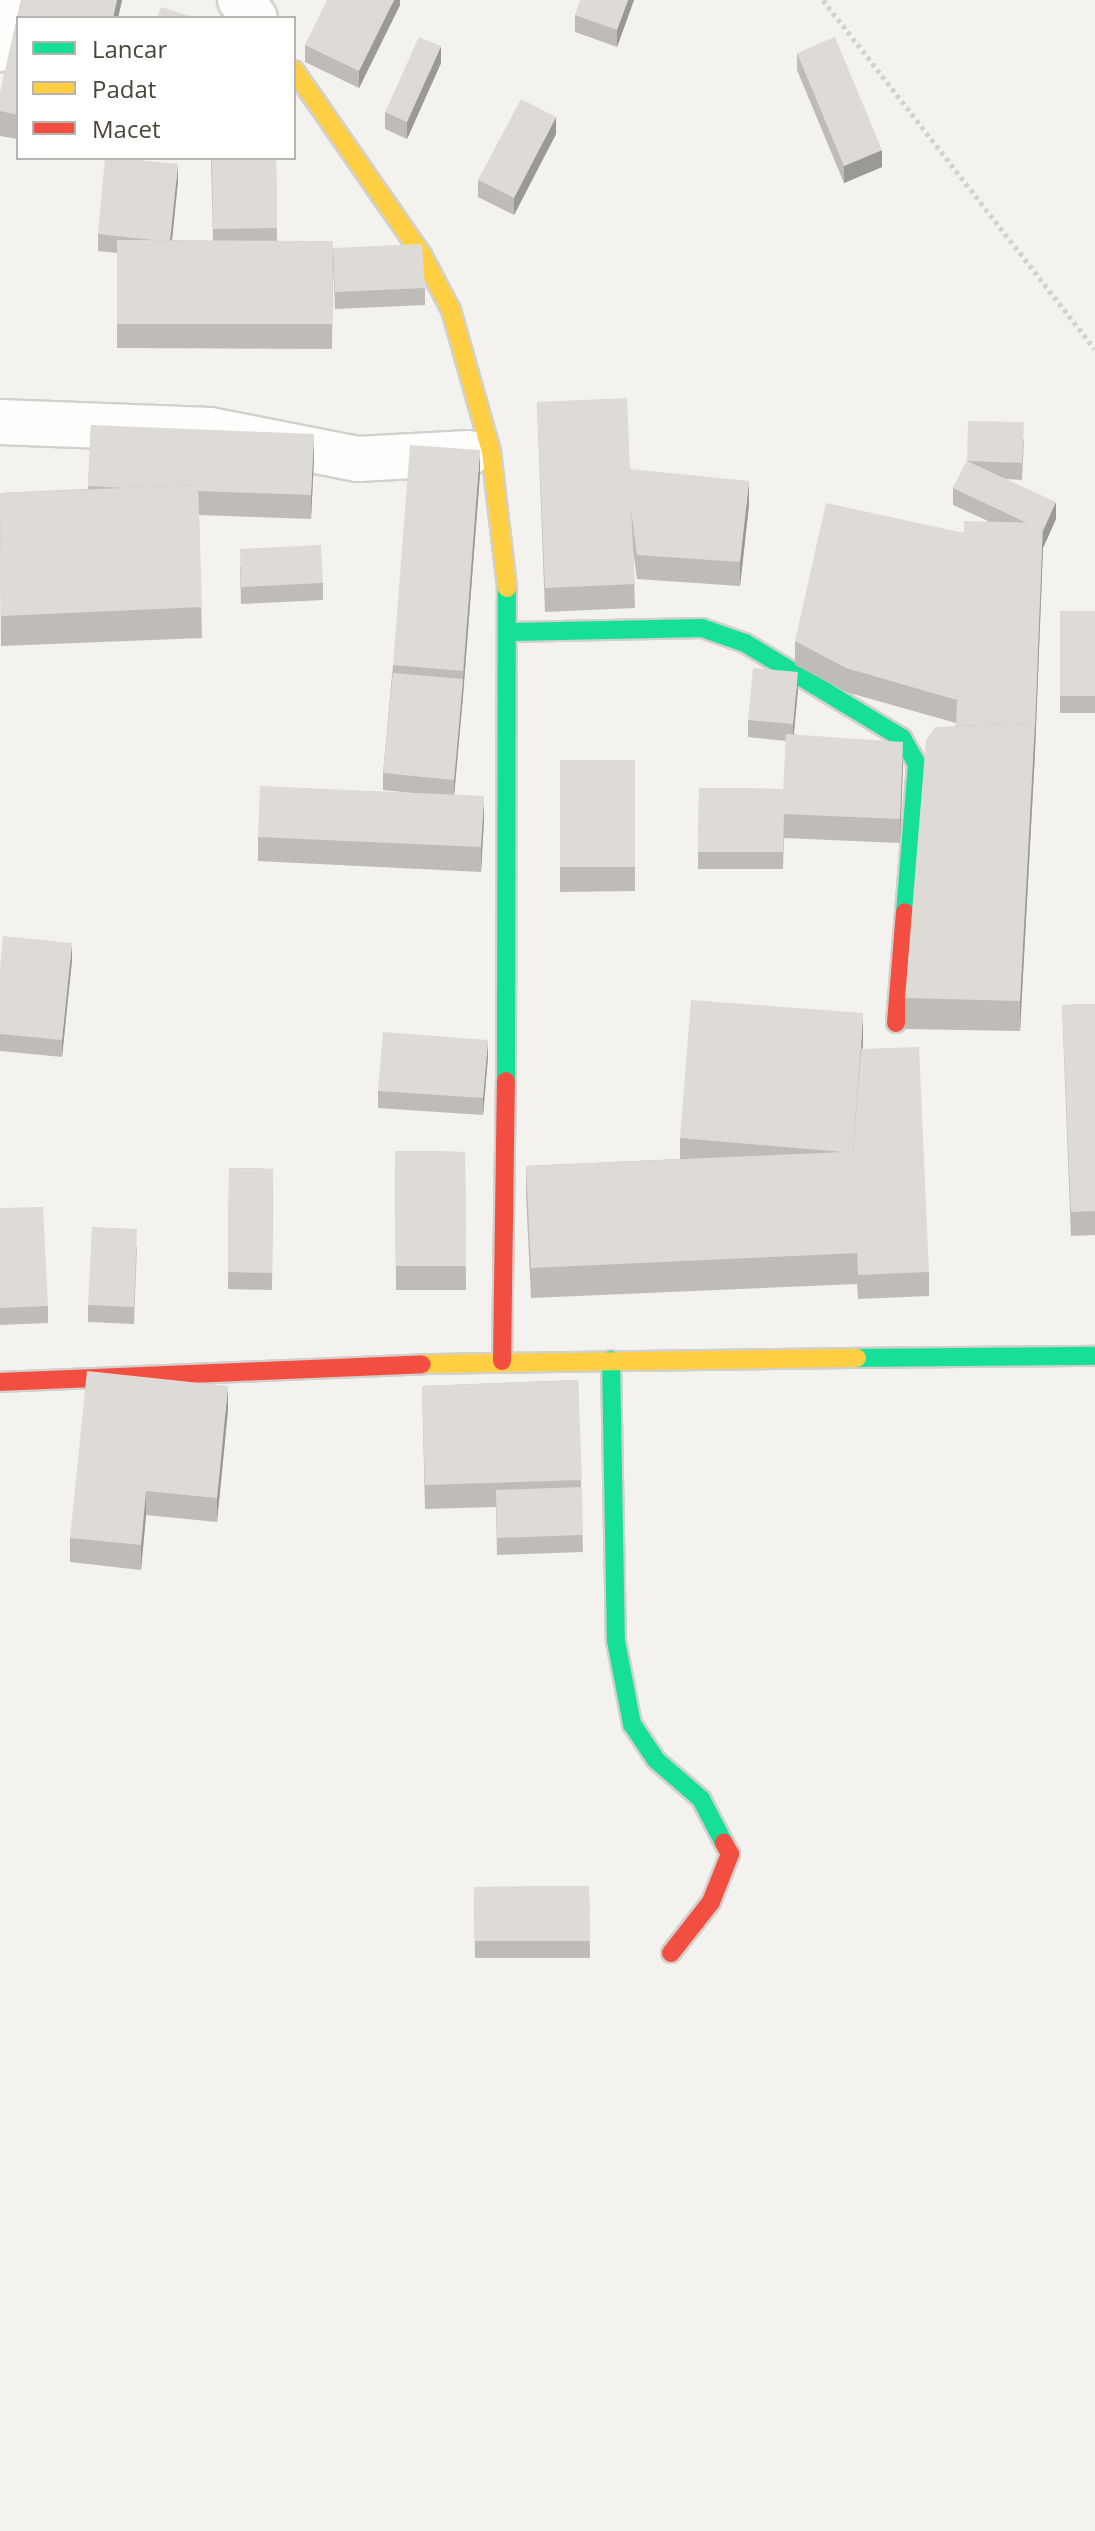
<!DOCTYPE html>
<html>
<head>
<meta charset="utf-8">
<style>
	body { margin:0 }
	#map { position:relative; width:1095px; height:2531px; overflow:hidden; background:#f4f2ee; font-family:"Open Sans",sans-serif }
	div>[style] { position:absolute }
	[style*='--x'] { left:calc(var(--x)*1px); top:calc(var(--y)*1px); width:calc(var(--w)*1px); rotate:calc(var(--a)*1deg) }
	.path>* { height:5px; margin-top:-2.5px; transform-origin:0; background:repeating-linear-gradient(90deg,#d3d2cc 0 4px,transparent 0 8px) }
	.roads { filter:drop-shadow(2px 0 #d2d0cb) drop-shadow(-2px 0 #d2d0cb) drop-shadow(0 2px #d2d0cb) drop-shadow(0 -2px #d2d0cb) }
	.street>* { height:44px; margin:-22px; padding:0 22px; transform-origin:22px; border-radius:22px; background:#fdfdfc }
	.fast>* { height:18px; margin:-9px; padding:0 9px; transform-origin:9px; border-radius:9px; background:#16e098 }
	.slow>* { height:18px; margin:-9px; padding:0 9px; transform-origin:9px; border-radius:9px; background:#ffcf43 }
	.jam>* { height:18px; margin:-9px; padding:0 9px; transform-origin:9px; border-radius:9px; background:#f24e42 }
	.wall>* { inset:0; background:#bfbcb8 }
	.shaded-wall>* { inset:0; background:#9b9996 }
	.building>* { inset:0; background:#dedbd6 }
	span { translate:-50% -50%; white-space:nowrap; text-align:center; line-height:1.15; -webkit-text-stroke:7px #fff; paint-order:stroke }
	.legend { position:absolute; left:16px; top:16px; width:280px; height:144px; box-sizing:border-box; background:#fff; border:2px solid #b7b4b0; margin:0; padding:10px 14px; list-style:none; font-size:24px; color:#4b4439 }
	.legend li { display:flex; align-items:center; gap:16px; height:40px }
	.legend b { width:40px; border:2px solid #b7b4b0 }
</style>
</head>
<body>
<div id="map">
	<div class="path">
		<i style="--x:823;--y:0;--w:442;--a:52.1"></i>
	</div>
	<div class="roads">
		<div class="street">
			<i style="--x:240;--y:0;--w:23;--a:50"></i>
			<i style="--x:0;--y:49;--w:50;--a:-78.5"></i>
			<i style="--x:0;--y:422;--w:210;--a:2.2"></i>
			<i style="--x:210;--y:430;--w:151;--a:11.1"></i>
			<i style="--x:358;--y:459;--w:111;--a:-3.1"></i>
		</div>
		<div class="fast">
			<i style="--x:512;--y:632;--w:190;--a:-1.2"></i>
			<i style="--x:702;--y:628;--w:46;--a:19.2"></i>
			<i style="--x:745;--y:643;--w:184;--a:31.2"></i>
			<i style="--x:902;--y:738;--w:30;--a:60"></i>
			<i style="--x:917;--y:764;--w:148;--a:94.6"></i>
			<i style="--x:506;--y:1081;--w:493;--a:-89.9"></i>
			<i style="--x:857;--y:1358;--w:238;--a:-0.5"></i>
			<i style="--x:611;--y:1360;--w:281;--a:89"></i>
			<i style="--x:616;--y:1641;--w:85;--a:79.1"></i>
			<i style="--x:632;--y:1724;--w:43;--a:56.3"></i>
			<i style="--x:656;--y:1760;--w:60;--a:40.9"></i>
			<i style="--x:701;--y:1799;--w:50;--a:62.4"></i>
		</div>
		<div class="slow">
			<i style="--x:294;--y:70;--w:225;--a:55.3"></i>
			<i style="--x:422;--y:255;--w:62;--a:62.2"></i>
			<i style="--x:451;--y:310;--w:147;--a:74.2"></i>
			<i style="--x:491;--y:451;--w:138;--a:83.3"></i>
			<i style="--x:422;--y:1364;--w:435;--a:-0.8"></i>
		</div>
		<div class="jam">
			<i style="--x:896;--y:1023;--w:111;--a:-85.4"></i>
			<i style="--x:502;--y:1361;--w:280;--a:-89.2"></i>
			<i style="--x:0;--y:1382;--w:422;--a:-2.4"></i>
			<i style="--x:671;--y:1953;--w:65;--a:-51.9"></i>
			<i style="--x:711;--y:1902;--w:52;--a:-68.4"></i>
			<i style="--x:730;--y:1854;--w:13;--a:-119"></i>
		</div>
	</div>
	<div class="wall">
		<i style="clip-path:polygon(21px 0,122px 0,118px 18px,18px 18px,18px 139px,0 136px,0 94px)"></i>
		<i style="clip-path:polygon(400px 0,400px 5px,359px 88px,305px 62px,305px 45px)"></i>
		<i style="clip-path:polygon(634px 0,617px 47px,575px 32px,575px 15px)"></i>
		<i style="clip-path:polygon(797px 53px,882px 167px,844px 183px,797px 70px)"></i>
		<i style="clip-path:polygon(441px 63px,407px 139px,385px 129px,385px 112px)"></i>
		<i style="clip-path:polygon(556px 134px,514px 215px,478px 197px,478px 180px)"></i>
		<i style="clip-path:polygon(211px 158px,276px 158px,277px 241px,333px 248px,425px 288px,425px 305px,335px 309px,333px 265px,332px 349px,117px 348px,117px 253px,98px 251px,98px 234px,178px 181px,172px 240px,213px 241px)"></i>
		<i style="clip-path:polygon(537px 402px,630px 469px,749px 505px,740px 586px,637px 579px,633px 550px,635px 608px,545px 612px)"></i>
		<i style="clip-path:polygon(91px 425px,314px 458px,311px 519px,199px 515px,202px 638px,1px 646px,0 493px,88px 489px)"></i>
		<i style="clip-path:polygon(1024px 439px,1022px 480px,1006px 479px,1056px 519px,1043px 548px,1035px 753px,1020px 1031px,905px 1029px,905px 998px,956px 723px,846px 692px,795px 665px,795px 641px,964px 533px,988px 521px,953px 505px,953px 488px,967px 461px)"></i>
		<i style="clip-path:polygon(480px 474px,463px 696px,454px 795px,484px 820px,481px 872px,258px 861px,258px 837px,412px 793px,383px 790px,383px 773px,393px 665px)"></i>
		<i style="clip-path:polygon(240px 566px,323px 583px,323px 600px,241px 604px)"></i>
		<i style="clip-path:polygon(1060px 611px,1095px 611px,1095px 713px,1060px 713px)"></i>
		<i style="clip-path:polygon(798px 689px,794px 734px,903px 766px,900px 843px,784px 838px,783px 869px,698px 869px,699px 788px,784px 789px,786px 741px,748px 737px,748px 720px)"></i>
		<i style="clip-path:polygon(560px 760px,635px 760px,635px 891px,560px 892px)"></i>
		<i style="clip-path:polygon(72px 960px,62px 1057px,0 1051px,0 970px)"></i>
		<i style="clip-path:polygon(1095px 1004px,1095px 1235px,1071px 1236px,1062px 1005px)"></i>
		<i style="clip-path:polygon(863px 1049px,929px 1272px,929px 1296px,858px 1299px,857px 1284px,531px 1298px,526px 1196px,526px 1166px,680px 1159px,680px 1138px)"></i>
		<i style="clip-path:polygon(488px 1057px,483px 1115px,378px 1108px,378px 1091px)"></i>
		<i style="clip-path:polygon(395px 1151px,465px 1152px,466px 1290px,396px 1290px)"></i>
		<i style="clip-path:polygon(229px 1168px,273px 1169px,272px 1290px,228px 1289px)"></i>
		<i style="clip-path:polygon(0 1208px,48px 1306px,48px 1323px,0 1325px)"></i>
		<i style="clip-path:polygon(137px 1246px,134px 1324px,88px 1322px,88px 1305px)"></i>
		<i style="clip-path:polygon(578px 1380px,583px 1552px,497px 1555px,496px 1507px,425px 1509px,422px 1386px)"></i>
		<i style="clip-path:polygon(228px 1410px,217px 1522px,146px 1515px,141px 1570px,70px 1562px,70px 1538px)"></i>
		<i style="clip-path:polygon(589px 1886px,590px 1958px,475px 1958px,474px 1887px)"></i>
	</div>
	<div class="shaded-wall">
		<i style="clip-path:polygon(117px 0,122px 0,118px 18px,113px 18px)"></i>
		<i style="clip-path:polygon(394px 0,400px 0,400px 5px,359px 88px,359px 71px)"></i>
		<i style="clip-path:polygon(628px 0,634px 0,617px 47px,617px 30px)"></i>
		<i style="clip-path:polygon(441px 46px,441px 63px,407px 139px,407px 122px)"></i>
		<i style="clip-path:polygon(556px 117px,556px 134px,514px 215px,514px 198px)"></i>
		<i style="clip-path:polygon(882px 150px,882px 167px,844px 183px,844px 166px)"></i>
		<i style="clip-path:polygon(178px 164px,178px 181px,170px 259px,170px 242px)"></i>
		<i style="clip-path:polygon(314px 434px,314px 458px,311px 519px,311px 495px)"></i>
		<i style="clip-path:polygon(480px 450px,480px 474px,463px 696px,454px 797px,454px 780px,463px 680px)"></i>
		<i style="clip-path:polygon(749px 481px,749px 505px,740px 586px,740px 562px)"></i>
		<i style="clip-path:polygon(1056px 502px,1056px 519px,1043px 548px,1035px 753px,1020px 1031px,1020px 1001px,1043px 523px)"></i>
		<i style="clip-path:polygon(798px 672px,798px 689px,793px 741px,793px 724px)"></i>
		<i style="clip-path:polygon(903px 742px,903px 766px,900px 843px,900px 819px)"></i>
		<i style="clip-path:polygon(484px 796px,484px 820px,481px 872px,481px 847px)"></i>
		<i style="clip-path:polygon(72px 943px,72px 960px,62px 1057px,62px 1040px)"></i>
		<i style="clip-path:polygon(863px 1013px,863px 1043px,854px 1167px)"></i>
		<i style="clip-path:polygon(488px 1040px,488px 1057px,483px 1115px,483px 1098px)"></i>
		<i style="clip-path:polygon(228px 1386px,228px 1410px,217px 1522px,217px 1498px)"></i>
		<i style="clip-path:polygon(146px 1491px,146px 1515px,141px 1570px,141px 1545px)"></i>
	</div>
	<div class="building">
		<i style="clip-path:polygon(21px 0,117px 0,113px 18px,18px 18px,18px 115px,0 111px,0 94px)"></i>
		<i style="clip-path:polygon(327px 0,394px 0,359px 71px,305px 45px)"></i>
		<i style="clip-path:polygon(580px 0,628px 0,617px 30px,575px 15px)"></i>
		<i style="clip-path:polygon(161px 7px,196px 18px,157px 18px)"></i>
		<i style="clip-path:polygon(419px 37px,441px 46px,407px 122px,385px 112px)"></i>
		<i style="clip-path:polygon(835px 37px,882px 150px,844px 166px,797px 53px)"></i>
		<i style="clip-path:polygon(521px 99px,556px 117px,514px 198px,478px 180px)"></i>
		<i style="clip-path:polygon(105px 158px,118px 158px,178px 164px,170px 240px,153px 240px,98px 234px)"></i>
		<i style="clip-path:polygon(212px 158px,276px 158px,277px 228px,213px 229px)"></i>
		<i style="clip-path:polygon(117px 240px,333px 241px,332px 324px,117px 324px)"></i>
		<i style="clip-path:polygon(422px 244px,425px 288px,335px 292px,333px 248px)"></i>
		<i style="clip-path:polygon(627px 398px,630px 469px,749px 481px,740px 562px,637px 555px,631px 509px,635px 584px,545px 588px,537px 402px)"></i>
		<i style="clip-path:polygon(968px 421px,1024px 422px,1022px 463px,967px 461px)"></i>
		<i style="clip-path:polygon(91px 425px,314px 434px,311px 495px,198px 491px,198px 485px,125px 488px,88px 486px)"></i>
		<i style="clip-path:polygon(410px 445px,480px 450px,463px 671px,393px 665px)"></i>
		<i style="clip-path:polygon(967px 461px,1056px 502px,1043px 531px,1043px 523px,1027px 523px,953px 488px)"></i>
		<i style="clip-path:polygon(198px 485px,202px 607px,1px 616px,0 493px)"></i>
		<i style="clip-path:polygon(826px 503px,964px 533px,964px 521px,1043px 523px,1035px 729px,1035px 723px,956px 726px,957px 700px,846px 668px,795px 641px)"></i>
		<i style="clip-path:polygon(321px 545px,323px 583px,241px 587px,240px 549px)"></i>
		<i style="clip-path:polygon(1060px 611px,1095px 611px,1095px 696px,1060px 696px)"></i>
		<i style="clip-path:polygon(753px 668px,798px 672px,793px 724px,748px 720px)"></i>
		<i style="clip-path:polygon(393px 673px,463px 679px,454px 780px,383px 773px)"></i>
		<i style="clip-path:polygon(1035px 723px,1020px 1001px,905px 998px,926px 740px,935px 727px)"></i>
		<i style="clip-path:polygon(786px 734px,903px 742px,900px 819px,782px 814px)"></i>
		<i style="clip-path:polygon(560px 760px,635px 760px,635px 867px,560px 867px)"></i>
		<i style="clip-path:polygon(260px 786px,484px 796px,481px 847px,258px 837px)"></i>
		<i style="clip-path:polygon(699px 788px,784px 789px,782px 814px,784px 814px,783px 852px,698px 852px)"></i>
		<i style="clip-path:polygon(3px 936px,72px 943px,62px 1040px,0 1034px,0 970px)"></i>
		<i style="clip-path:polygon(691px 1000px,863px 1013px,853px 1151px,858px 1253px,531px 1268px,526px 1166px,843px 1152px,680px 1138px)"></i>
		<i style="clip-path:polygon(1095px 1004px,1095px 1211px,1071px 1212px,1062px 1005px)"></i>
		<i style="clip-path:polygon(383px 1032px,488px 1040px,483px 1098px,378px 1091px)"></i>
		<i style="clip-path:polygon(919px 1047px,929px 1272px,858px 1275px,853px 1152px,861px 1049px)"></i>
		<i style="clip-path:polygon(395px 1151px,465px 1152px,466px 1266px,396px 1266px)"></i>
		<i style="clip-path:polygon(229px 1168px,273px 1169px,272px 1273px,228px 1272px)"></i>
		<i style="clip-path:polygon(43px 1207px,48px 1306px,0 1308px,0 1208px)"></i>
		<i style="clip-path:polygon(92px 1227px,137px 1229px,134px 1307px,88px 1305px)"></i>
		<i style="clip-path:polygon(87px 1371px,228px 1386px,217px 1498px,146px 1491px,141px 1545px,70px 1538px)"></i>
		<i style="clip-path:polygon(578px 1380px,582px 1480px,425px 1485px,422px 1386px)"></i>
		<i style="clip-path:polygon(582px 1487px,583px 1535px,497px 1538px,496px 1490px)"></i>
		<i style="clip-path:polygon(589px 1886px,590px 1941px,475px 1941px,474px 1887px)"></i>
	</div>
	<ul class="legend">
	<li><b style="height:10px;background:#16e098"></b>Lancar</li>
	<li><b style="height:10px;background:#ffcf43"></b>Padat</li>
	<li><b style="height:10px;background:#f24e42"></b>Macet</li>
	</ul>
</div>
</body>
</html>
